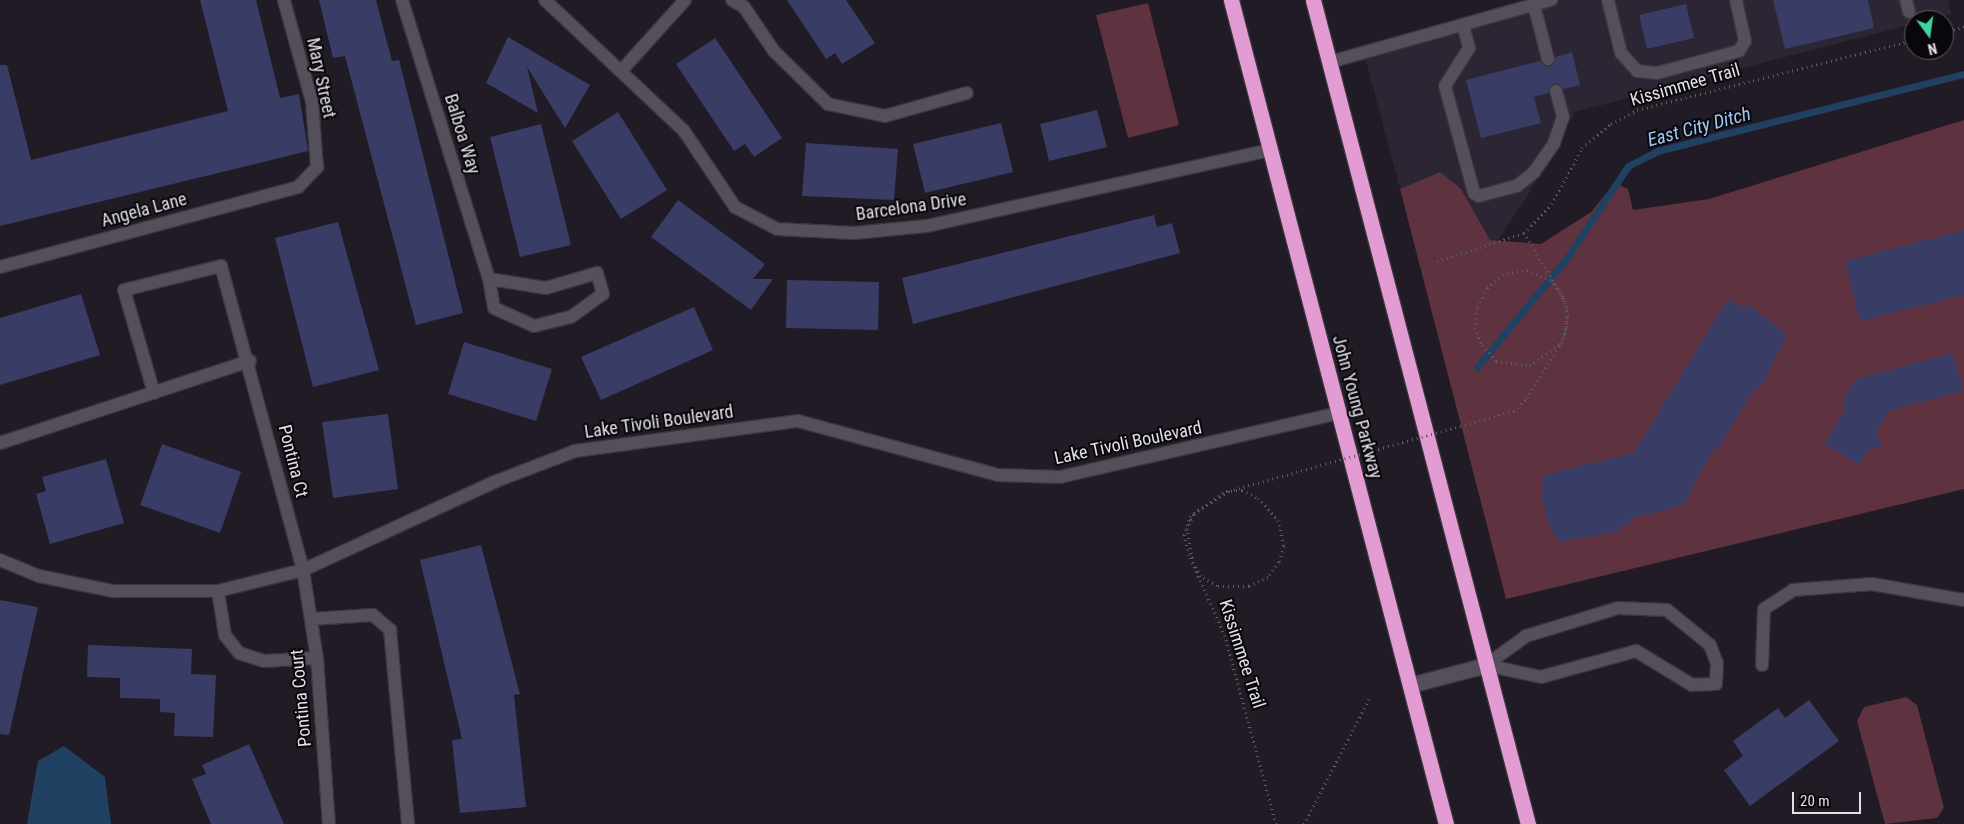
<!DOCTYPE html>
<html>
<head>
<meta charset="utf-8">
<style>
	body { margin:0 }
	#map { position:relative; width:1964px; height:824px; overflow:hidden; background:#201b25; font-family:"Roboto Condensed",sans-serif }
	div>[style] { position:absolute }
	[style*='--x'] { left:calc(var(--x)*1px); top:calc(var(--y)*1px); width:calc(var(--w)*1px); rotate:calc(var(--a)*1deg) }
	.built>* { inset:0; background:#2c2534 }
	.green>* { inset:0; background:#5e323f }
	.water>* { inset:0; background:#204162 }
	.stream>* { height:7px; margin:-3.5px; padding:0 3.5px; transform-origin:3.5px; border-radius:3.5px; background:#204162 }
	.building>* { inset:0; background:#393c65 }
	.path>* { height:3px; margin-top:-1.5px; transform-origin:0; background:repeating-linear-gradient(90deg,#605c65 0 1px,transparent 0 5px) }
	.roads { filter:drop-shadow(1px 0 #3a363e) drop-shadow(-1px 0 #3a363e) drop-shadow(0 1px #3a363e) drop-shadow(0 -1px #3a363e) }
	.lane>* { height:12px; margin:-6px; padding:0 6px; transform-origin:6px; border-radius:6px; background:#544f5a }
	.street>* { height:15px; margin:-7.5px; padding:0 7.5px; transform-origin:7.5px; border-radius:7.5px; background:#544f5a }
	.highway>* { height:15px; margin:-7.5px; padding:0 7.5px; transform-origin:7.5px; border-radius:7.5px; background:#e29bd3 }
	.path-bridge>* { height:3px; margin-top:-1.5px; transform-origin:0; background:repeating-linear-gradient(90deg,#605c65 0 1px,transparent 0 5px) }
	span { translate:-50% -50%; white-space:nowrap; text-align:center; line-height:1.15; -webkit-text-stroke:4px #09070b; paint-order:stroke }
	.street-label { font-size:18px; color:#e2dfe6 }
	.water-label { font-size:19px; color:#9ec9f7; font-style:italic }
	.north { position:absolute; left:1904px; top:10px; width:50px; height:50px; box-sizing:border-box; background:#09070b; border:1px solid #605d63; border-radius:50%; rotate:166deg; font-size:14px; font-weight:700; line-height:20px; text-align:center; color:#e2dfe6 }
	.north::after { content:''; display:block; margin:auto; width:18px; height:22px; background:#3fd4a2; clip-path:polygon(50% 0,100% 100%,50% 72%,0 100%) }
	.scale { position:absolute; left:1792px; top:792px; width:69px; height:22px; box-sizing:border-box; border:2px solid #e2dfe6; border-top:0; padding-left:6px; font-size:15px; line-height:18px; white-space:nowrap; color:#e2dfe6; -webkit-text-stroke:4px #09070b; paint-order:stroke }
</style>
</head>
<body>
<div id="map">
	<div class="built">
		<i style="clip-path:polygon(1554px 0,1948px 0,1951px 14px,1575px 112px,1527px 197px,1497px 241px,1490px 240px,1440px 173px,1400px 189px,1364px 53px)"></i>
	</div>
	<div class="green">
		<i style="clip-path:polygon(1148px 3px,1179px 125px,1128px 138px,1096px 15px)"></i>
		<i style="clip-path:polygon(1964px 120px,1964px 489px,1506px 599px,1400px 189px,1440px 172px,1461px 189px,1490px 240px,1541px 244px,1591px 212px,1615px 183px,1628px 189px,1633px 210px,1709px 199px)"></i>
		<i style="clip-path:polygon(1906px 697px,1917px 705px,1944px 808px,1937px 818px,1885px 824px,1857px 721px,1864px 707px)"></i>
	</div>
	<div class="water">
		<i style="clip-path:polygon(64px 746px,105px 777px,111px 824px,27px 824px,38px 761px)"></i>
	</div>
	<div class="stream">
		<i style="--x:1477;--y:367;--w:140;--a:-50.5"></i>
		<i style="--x:1566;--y:259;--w:112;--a:-56.3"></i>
		<i style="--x:1628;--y:166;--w:33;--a:-27"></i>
		<i style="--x:1657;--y:151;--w:317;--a:-14.1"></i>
	</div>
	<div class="building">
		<i style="clip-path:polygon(200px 0,256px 0,280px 98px,299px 94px,308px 151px,0 226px,0 65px,7px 65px,31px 160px,228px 111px)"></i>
		<i style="clip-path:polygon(319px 0,376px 0,392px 61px,399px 60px,463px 313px,416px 325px,345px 56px,333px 58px)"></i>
		<i style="clip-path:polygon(787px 0,846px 0,875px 43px,842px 64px,835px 53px,826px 59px)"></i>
		<i style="clip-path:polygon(1773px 0,1868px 0,1874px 28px,1785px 49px)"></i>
		<i style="clip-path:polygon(1686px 4px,1694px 38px,1647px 49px,1639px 15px)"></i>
		<i style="clip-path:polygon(508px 37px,590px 85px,565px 128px,527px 67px,538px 113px,486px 83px)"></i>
		<i style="clip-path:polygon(715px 38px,782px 138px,754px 157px,745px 144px,734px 151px,676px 64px)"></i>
		<i style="clip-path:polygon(1572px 52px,1580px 85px,1564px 89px,1554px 83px,1548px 93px,1534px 97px,1541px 123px,1481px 138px,1466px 80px,1540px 61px,1550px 67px,1556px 57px)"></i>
		<i style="clip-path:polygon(1097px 110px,1107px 147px,1049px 161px,1040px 124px)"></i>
		<i style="clip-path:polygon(618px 112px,667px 190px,621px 219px,572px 141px)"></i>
		<i style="clip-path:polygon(1001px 123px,1013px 172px,925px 193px,913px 144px)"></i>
		<i style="clip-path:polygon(541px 124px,571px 245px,520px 257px,490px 137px)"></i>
		<i style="clip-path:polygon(806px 143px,898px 149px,894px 200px,802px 196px)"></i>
		<i style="clip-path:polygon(678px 200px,765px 264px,753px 279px,773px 279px,751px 310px,651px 237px)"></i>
		<i style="clip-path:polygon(1154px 215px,1157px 227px,1172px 223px,1180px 253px,913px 324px,902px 278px)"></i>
		<i style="clip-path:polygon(338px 222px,379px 370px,313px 387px,275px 238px)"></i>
		<i style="clip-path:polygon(1964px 230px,1964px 295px,1860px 321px,1845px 261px)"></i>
		<i style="clip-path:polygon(787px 280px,879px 282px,878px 330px,786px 328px)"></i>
		<i style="clip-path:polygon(81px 294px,100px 355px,0 385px,0 318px)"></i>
		<i style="clip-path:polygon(1727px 300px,1747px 308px,1749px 304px,1787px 335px,1759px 390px,1755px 388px,1717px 450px,1714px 448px,1684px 505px,1629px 519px,1631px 524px,1619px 527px,1620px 531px,1560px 542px,1548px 524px,1542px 496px,1543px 475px,1634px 453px)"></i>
		<i style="clip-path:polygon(694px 307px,713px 350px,601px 400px,581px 357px)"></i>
		<i style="clip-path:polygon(464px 342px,552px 369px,536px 421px,448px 394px)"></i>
		<i style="clip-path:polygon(1953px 353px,1963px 391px,1890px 410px,1877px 431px,1881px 447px,1868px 450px,1859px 465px,1824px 444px,1845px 409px,1843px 400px,1855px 379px)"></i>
		<i style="clip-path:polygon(388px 414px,398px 489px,333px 498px,322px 422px)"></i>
		<i style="clip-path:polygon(162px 444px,241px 472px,220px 533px,140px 505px)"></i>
		<i style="clip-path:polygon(106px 459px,124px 523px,50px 544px,36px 494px,46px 491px,42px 477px)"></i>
		<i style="clip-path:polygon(481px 545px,520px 694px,514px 695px,526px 807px,460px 813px,452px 740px,462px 739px,420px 560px)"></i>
		<i style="clip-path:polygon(0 600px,38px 607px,9px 735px,0 734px)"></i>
		<i style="clip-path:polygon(88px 645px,192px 649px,191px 674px,216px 675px,213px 737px,174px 736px,175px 713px,160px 712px,160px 699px,120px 698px,120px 678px,87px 677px)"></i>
		<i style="clip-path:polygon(1809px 700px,1839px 741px,1750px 806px,1724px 770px,1743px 756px,1733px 741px,1778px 708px,1785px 718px)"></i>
		<i style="clip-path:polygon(249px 744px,284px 824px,211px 824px,192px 779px,206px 774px,202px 765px)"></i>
	</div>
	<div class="path">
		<i style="--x:1944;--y:32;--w:21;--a:-14"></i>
		<i style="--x:1437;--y:261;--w:91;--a:-17.8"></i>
		<i style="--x:1524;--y:233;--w:40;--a:-46"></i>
		<i style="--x:1552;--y:204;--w:64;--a:-61.8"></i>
		<i style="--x:1582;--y:148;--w:38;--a:-40"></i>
		<i style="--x:1611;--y:124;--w:30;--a:-28"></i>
		<i style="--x:1637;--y:110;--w:286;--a:-14.2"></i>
		<i style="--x:1482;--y:345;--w:21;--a:49"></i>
		<i style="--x:1496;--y:361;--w:34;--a:8"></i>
		<i style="--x:1530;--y:366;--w:37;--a:-36"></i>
		<i style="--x:1560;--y:344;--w:18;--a:-68"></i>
		<i style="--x:1567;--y:327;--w:19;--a:-90"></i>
		<i style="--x:1567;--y:308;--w:21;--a:-115"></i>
		<i style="--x:1558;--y:289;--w:66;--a:-121.3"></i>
		<i style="--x:1276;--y:824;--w:195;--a:-105.2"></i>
		<i style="--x:1225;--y:636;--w:89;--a:-114"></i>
		<i style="--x:1189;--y:555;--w:21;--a:-104"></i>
		<i style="--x:1184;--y:535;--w:19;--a:-72"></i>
		<i style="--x:1190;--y:517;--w:44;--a:-35.8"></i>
		<i style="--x:1226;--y:491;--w:16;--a:-4"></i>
		<i style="--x:1242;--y:490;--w:18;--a:27"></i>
		<i style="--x:1258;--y:498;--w:30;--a:48"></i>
		<i style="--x:1278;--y:520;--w:27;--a:77"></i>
		<i style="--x:1284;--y:546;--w:17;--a:107"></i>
		<i style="--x:1304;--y:824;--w:143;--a:-62.5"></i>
	</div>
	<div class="roads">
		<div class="lane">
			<i style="--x:402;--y:0;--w:292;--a:72.7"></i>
			<i style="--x:489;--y:279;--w:29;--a:80"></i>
			<i style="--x:494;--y:308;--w:44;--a:24.2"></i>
			<i style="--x:534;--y:326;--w:38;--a:-14"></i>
			<i style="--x:571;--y:317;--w:39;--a:-36"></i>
			<i style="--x:603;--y:294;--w:22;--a:-106"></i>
			<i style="--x:597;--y:273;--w:53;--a:163.6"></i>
			<i style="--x:546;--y:288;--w:58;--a:-171"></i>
			<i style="--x:545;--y:0;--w:191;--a:43.3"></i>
			<i style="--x:684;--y:131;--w:92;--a:56.1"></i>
			<i style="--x:735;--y:207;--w:47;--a:27.6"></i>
			<i style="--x:777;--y:229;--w:77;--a:3"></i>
			<i style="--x:854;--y:233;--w:73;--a:-5.5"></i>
			<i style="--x:927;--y:226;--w:351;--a:-12.5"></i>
			<i style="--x:732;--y:0;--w:14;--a:30"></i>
			<i style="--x:744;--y:7;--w:53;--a:55.7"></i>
			<i style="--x:774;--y:51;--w:76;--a:44.5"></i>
			<i style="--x:828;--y:104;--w:58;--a:11.9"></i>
			<i style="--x:885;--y:116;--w:85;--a:-15.7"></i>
			<i style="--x:1608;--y:0;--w:55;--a:76.2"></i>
			<i style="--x:1621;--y:53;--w:24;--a:48"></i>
			<i style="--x:1637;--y:71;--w:20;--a:6"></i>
			<i style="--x:1657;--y:73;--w:85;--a:-15"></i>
			<i style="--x:1739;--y:51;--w:12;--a:-59"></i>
			<i style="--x:1745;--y:41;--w:42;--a:-102.4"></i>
			<i style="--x:1906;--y:0;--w:12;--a:76"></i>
			<i style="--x:1534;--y:5;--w:56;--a:75.5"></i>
			<i style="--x:1463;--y:25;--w:24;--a:75"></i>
			<i style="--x:1469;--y:48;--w:45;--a:122.3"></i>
			<i style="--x:1445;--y:86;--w:111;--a:74.8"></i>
			<i style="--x:1474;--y:193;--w:6;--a:31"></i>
			<i style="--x:1479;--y:196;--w:39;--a:-15"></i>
			<i style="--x:1517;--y:186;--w:22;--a:-39"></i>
			<i style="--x:1534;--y:172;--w:35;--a:-55"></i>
			<i style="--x:1554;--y:143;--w:28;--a:-71"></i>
			<i style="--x:1563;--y:117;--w:27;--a:-105"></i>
			<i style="--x:1330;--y:62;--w:230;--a:-15.7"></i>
			<i style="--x:622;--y:70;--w:94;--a:-48"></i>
			<i style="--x:0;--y:267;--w:309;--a:-15"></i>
			<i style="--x:298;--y:187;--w:28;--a:-46"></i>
			<i style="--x:317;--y:167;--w:65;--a:-94.4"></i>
			<i style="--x:312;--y:102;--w:106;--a:-105.4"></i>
			<i style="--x:154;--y:393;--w:107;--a:-106.2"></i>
			<i style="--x:124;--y:290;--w:100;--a:-13.9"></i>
			<i style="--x:221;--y:266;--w:315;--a:74.9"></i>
			<i style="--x:303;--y:570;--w:89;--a:81"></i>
			<i style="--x:317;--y:658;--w:166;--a:85.9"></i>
			<i style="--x:0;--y:443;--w:263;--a:-18.2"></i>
			<i style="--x:0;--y:560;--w:42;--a:22.3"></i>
			<i style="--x:39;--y:576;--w:76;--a:11.5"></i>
			<i style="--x:113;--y:591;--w:105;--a:0"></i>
			<i style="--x:218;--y:591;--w:88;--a:-13.9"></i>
			<i style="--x:303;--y:570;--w:210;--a:-24.7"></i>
			<i style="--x:494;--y:482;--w:87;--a:-20.9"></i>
			<i style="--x:575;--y:451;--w:225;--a:-7.7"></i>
			<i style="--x:798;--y:421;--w:207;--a:15.1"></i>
			<i style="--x:998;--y:475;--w:62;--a:1.8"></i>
			<i style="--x:1060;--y:477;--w:287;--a:-12.9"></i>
			<i style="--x:218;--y:591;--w:45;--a:81"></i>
			<i style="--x:225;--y:635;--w:23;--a:52"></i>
			<i style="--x:239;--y:653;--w:26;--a:18"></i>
			<i style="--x:264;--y:661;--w:53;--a:-3.2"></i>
			<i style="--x:1618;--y:608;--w:49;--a:2.3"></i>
			<i style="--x:1667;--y:610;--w:55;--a:39.1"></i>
			<i style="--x:1710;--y:645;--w:19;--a:69"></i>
			<i style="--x:1717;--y:663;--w:21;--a:93"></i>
			<i style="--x:1716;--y:684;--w:24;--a:178"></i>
			<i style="--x:1692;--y:685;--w:66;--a:-148.7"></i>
			<i style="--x:1636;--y:651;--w:98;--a:164.7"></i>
			<i style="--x:1541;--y:677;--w:56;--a:-167.7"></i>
			<i style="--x:1486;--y:665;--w:49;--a:-35.9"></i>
			<i style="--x:1526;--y:636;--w:96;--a:-16.9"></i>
			<i style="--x:311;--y:619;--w:62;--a:-3.7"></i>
			<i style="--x:373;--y:615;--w:23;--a:41"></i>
			<i style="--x:390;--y:630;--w:195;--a:84.7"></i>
			<i style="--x:1762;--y:665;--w:56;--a:-88"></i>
			<i style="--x:1764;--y:609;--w:35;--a:-33"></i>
			<i style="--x:1793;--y:590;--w:79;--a:-4.3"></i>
			<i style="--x:1872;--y:584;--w:93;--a:9.9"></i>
		</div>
		<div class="street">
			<i style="--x:1410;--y:685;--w:79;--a:-14.7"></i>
		</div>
		<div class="highway">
			<i style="--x:1231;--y:0;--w:852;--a:75.38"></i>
			<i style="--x:1313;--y:0;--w:852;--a:75.38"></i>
		</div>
	</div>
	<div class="path-bridge">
		<i style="--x:1279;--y:562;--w:19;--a:126"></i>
		<i style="--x:1268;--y:577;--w:21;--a:155"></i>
		<i style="--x:1249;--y:586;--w:32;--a:180"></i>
		<i style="--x:1217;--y:586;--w:19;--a:-148"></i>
		<i style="--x:1201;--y:576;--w:15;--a:-122"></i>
		<i style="--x:1193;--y:563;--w:35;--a:-100"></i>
		<i style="--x:1187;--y:529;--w:17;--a:-66"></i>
		<i style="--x:1194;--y:513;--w:41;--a:-32.2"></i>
		<i style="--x:1229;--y:491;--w:296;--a:-15.7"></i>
		<i style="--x:1514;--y:411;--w:18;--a:-45"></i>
		<i style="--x:1527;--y:398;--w:70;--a:-58.3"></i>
		<i style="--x:1564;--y:338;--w:22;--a:-80"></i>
		<i style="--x:1568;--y:316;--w:21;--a:-104"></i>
		<i style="--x:1563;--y:296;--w:20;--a:-127"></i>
		<i style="--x:1551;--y:280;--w:25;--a:-157"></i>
		<i style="--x:1528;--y:270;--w:25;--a:171"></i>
		<i style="--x:1503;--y:274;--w:21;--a:139"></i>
		<i style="--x:1487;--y:288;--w:22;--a:117"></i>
		<i style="--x:1477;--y:308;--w:20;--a:96"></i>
		<i style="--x:1475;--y:328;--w:18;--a:68"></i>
	</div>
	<div class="street-label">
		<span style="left:321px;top:78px;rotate:78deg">Mary Street</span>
		<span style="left:1685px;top:85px;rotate:-16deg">Kissimmee Trail</span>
		<span style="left:462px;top:134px;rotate:73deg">Balboa Way</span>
		<span style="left:911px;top:207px;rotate:-8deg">Barcelona Drive</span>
		<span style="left:144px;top:210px;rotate:-15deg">Angela Lane</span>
		<span style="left:1357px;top:407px;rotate:75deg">John Young Parkway</span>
		<span style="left:659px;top:422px;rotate:-8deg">Lake Tivoli Boulevard</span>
		<span style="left:1128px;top:443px;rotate:-12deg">Lake Tivoli Boulevard</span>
		<span style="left:293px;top:461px;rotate:76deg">Pontina Ct</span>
		<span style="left:1242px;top:654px;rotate:72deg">Kissimmee Trail</span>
		<span style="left:301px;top:698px;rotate:-95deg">Pontina Court</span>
	</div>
	<div class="water-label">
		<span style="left:1699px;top:127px;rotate:-15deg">East City Ditch</span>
	</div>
	<div class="north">N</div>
	<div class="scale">20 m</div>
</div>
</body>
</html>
